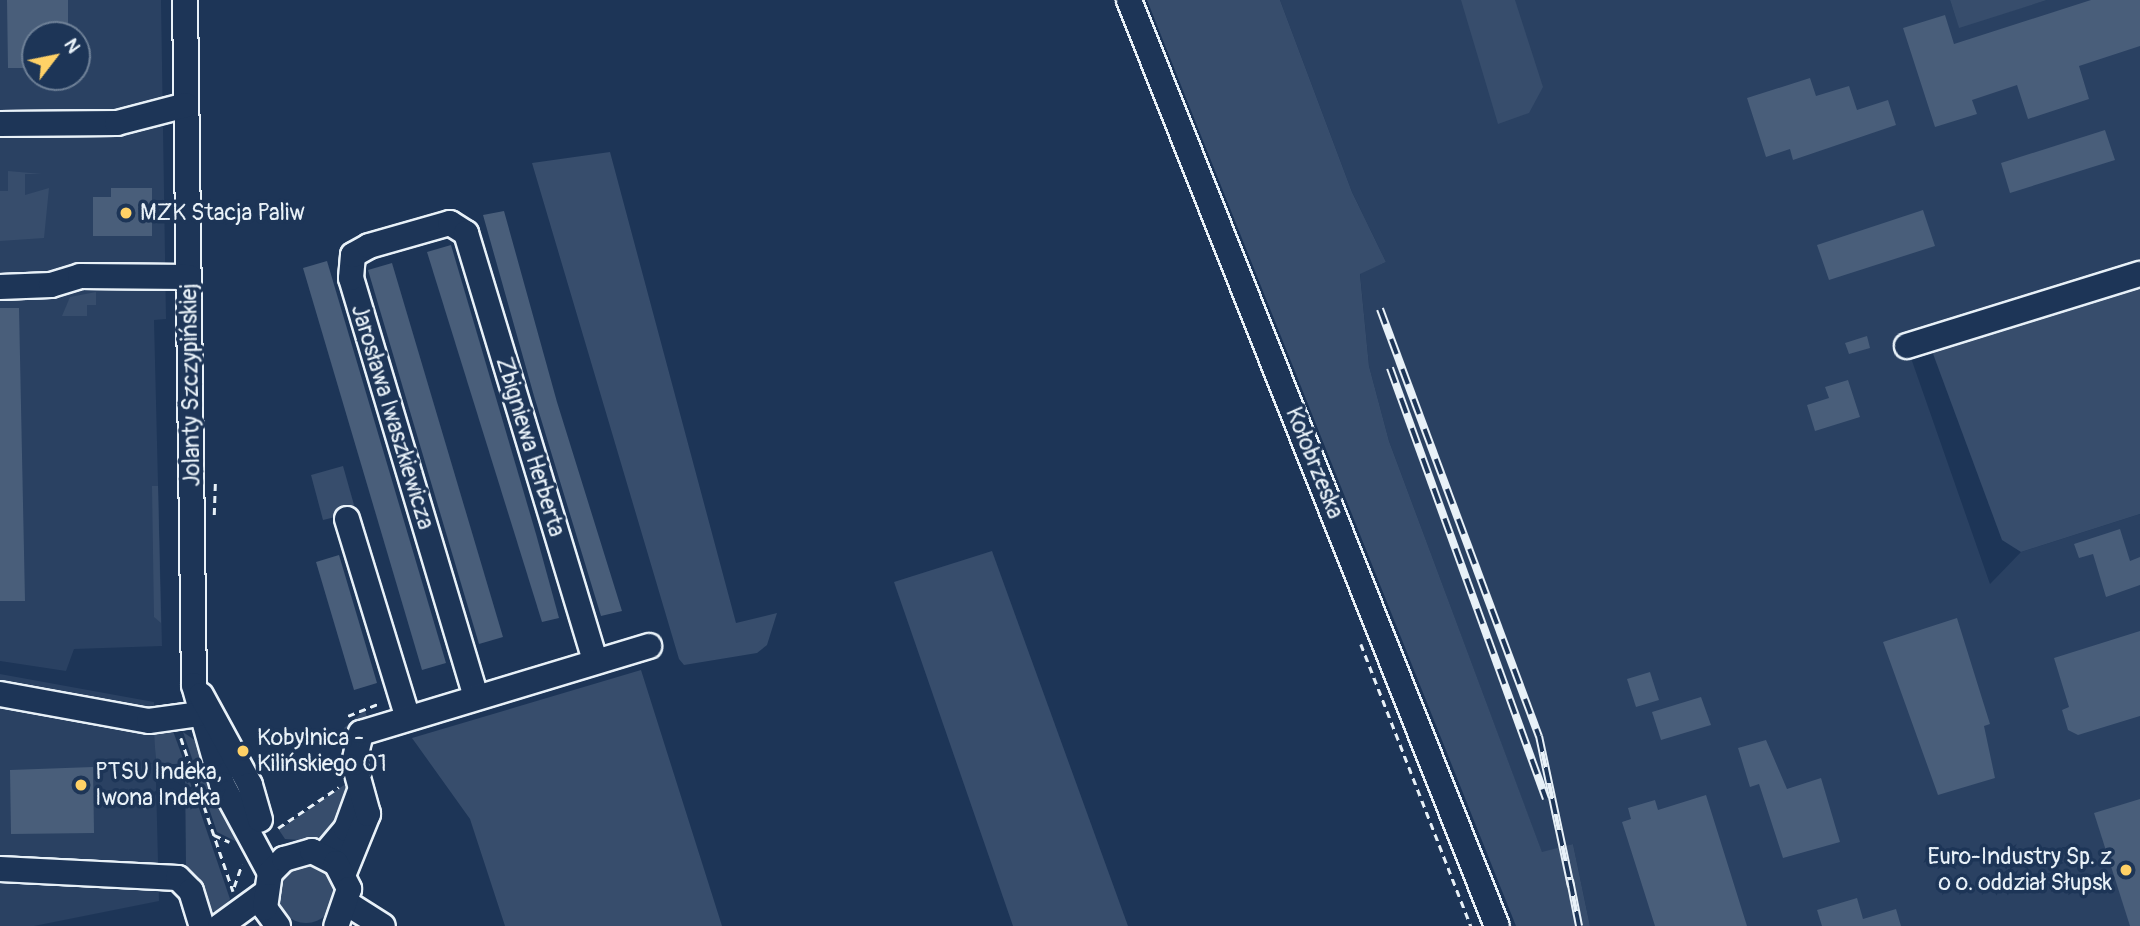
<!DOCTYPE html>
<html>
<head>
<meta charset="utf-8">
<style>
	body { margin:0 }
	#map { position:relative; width:2140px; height:926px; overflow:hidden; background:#1d3557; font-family:Pangolin,sans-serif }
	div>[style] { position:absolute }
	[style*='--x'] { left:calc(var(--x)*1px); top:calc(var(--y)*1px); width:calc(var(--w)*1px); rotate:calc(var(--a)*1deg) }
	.built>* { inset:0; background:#2a4162 }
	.green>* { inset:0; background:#374d6c }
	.round { border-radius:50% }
	.building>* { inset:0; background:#495e7a }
	.path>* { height:2.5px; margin-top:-1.25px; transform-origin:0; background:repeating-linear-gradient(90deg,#e8f1f8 0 7px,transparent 0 12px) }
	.roads { filter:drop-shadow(2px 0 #e8f1f8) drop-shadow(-2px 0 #e8f1f8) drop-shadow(0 2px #e8f1f8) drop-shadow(0 -2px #e8f1f8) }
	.minor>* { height:24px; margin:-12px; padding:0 12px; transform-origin:12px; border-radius:12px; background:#1d3557 }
	.rail>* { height:8px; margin-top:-4px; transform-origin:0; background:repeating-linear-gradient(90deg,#1d3557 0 16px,#e8f1f8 0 32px); box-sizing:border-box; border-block:2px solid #e8f1f8 }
	.dots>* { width:19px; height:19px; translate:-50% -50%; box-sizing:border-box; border:4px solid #1d3557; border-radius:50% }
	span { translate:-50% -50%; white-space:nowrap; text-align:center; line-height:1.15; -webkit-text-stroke:7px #1d3557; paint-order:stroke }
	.poi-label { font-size:23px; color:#e8f1f8 }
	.left { translate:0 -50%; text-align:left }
	.right { translate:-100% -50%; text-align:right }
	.street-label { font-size:23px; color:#e8f1f8 }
	.north { position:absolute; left:21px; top:21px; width:70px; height:70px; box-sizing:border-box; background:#1d3557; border:2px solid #6e8097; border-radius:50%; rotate:58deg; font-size:19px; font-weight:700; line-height:28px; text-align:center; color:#e8f1f8 }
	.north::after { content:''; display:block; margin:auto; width:24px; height:32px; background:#ffd166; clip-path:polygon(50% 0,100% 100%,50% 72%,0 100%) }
</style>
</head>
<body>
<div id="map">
	<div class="built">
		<i style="clip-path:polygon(evenodd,0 0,161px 0,166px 319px,154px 320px,162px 646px,74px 649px,66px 671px,0 661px,0 0,35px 35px,77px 35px,77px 77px,35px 77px,35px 35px)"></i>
		<i style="clip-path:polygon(1280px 0,1950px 0,1959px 27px,2047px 0,2140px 0,2140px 260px,1904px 338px,1990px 584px,2021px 552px,2140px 514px,2140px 926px,1590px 926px,1573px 844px,1542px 853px,1389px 441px,1369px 366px,1360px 273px,1386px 262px,1352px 192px)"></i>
		<i style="clip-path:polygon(0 674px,154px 702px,159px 901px,34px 926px,0 926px)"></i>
	</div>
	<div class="green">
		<i style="clip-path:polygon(1147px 0,1280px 0,1352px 192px,1386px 262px,1360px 274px,1369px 366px,1389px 441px,1542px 852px,1573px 844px,1590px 926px,1516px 926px)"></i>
		<i style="clip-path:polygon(1461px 0,1515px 0,1543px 87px,1529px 113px,1498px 124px)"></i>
		<i style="clip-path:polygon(1950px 0,2047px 0,1959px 28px)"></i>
		<i style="clip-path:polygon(610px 152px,736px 623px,777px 613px,767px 645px,757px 653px,684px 665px,679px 659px,532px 163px)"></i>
		<i style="clip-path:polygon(8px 171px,42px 174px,25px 174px,25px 195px,49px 188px,44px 238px,0 241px,0 191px,8px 191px)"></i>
		<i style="clip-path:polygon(2140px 283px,2140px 514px,2021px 552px,2002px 540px,1932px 351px)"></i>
		<i style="clip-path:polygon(96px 292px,96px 305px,87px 305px,87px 316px,62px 316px,70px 297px)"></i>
		<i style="clip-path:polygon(343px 466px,356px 512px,323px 520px,311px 475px)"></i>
		<i style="clip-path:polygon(152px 486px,158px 486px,161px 623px,154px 617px)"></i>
		<i style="clip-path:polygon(992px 551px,1128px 926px,1013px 926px,894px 582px)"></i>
		<i style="clip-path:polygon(641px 670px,722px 926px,505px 926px,470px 819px,412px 738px)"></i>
		<i style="clip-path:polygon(365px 710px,368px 721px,350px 797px,329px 842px,285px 839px,279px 830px,347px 783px,344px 728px)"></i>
		<i style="clip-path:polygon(154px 731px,173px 731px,185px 764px,156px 764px)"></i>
		<i style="clip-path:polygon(183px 732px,196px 741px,241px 844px,217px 832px)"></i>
		<i style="clip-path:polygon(185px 767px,230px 899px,219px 914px,206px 907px,186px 866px)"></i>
		<i class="round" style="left:277px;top:865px;width:58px;height:58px"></i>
	</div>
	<div class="building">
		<i style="clip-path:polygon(7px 0,68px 0,68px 35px,35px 35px,35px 68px,8px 68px)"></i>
		<i style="clip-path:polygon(2091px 0,2140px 0,2140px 46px,2079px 66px,2089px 99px,2028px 119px,2017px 85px,1972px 100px,1977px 114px,1935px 127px,1903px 28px,1945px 15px,1954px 44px)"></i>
		<i style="clip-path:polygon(1810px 78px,1816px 96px,1849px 86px,1857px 110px,1888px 100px,1896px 125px,1793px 160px,1790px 149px,1766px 157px,1747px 98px)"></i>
		<i style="clip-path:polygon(2105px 130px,2115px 160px,2010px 193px,2001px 163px)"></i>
		<i style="clip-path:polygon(111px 188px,152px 188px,152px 236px,93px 236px,93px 197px,111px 197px)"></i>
		<i style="clip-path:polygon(1923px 210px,1935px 246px,1829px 280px,1817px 245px)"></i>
		<i style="clip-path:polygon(504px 211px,557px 402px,622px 611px,601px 616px,534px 396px,483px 215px)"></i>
		<i style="clip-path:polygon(451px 245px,536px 534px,559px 618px,542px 622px,427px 252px)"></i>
		<i style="clip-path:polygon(327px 261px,446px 663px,422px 670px,303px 268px)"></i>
		<i style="clip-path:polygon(392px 263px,503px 637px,479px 644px,368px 270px)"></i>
		<i style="clip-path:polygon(0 308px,19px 308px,25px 601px,0 601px)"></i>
		<i style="clip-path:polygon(1867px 336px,1870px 348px,1849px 354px,1845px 343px)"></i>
		<i style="clip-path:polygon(1848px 380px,1860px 417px,1815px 431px,1807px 405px,1829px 398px,1825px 387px)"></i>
		<i style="clip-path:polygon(2120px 529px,2130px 561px,2140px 557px,2140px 585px,2106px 597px,2093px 554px,2079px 558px,2074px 544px)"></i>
		<i style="clip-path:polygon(339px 555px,377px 683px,354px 690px,316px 562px)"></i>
		<i style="clip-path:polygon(1957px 618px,1990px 724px,1984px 726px,1995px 778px,1938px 795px,1883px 642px)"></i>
		<i style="clip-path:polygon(2140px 631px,2140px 716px,2078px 735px,2068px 730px,2062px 710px,2069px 707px,2054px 658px)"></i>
		<i style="clip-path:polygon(1650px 672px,1659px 700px,1636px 707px,1627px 679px)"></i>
		<i style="clip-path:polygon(1701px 697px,1711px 725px,1661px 740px,1652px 712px)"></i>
		<i style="clip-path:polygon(1766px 740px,1787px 789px,1821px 778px,1840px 842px,1783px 858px,1759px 784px,1750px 787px,1738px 748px)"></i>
		<i style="clip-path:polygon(93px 767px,94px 833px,11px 834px,10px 770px)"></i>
		<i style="clip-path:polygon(1706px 795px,1747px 926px,1655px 926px,1622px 822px,1631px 819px,1628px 808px,1655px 800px,1658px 810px)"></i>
		<i style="clip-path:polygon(2140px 799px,2140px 926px,2130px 926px,2094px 813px)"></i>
		<i style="clip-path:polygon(1857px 898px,1863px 919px,1896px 909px,1901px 926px,1822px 926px,1817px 910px)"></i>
	</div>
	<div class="path">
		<i style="--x:214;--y:515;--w:35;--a:-88"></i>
		<i style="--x:1361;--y:644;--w:303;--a:68.7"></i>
		<i style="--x:348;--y:716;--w:35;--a:-22"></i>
		<i style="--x:181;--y:738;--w:162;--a:71.2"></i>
		<i style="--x:173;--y:770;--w:17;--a:-24"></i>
		<i style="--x:278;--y:828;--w:73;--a:-33.9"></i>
		<i style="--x:214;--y:835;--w:17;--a:24"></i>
		<i style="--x:234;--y:887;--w:24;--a:-71"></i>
	</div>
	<div class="roads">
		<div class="minor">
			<i style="--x:185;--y:0;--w:685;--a:89.25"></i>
			<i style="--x:194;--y:685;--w:103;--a:74.2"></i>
			<i style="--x:222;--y:784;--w:101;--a:61.7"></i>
			<i style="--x:1129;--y:0;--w:996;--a:68.33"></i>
			<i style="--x:0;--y:124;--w:117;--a:-0.5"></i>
			<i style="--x:117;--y:123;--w:71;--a:-14.6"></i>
			<i style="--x:0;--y:287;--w:51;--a:-2.2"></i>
			<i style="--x:51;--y:285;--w:30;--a:-17"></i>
			<i style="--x:80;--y:276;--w:109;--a:0.5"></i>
			<i style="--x:1907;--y:346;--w:244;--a:-17.2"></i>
			<i style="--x:347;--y:519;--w:208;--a:73"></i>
			<i style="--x:0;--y:694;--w:151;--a:10.3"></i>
			<i style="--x:149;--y:721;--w:50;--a:-8"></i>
			<i style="--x:201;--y:695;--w:102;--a:61.4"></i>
			<i style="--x:250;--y:785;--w:36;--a:74"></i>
			<i style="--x:476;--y:697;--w:437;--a:-106.6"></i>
			<i style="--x:351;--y:278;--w:23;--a:-85"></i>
			<i style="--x:353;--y:255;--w:18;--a:-29"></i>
			<i style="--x:369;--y:246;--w:84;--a:-15.9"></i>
			<i style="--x:450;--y:223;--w:19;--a:32"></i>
			<i style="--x:466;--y:233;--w:447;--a:73.2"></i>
			<i style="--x:324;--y:855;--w:34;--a:-50"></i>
			<i style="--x:346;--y:829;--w:38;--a:-70"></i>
			<i style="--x:0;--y:869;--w:178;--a:2.9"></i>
			<i style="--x:178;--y:878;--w:18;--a:45"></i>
			<i style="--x:191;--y:891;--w:37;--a:73"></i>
			<i style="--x:344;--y:873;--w:64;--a:-67.9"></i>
			<i style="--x:368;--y:814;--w:53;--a:-105.4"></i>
			<i style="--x:354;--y:763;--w:31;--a:-77"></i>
			<i style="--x:361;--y:733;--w:301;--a:-16.8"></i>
			<i style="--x:348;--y:904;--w:41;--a:32.2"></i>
			<i style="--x:220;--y:926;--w:54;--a:-36"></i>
			<i style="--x:278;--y:926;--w:22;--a:-126"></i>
			<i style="--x:265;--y:908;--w:35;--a:-82"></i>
			<i style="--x:270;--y:873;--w:20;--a:-45"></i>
			<i style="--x:284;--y:859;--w:29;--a:-16"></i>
			<i style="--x:312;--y:851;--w:27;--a:27"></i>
			<i style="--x:336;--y:863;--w:29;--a:63"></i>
			<i style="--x:349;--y:889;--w:39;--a:109"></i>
		</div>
	</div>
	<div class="rail">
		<i style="--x:1380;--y:309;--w:456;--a:69.6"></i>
		<i style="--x:1539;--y:736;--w:154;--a:78"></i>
		<i style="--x:1390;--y:368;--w:458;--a:70.1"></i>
		<i style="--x:1570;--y:880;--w:47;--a:78.9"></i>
	</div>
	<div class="dots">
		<i style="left:126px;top:213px;background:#ffd166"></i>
		<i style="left:243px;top:751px;background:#ffd166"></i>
		<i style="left:81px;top:785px;background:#ffd166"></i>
		<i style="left:2126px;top:870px;background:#ffd166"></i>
	</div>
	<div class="poi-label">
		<span class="left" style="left:140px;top:213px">MZK Stacja Paliw</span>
		<span class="left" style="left:257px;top:751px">Kobylnica -<br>Kilińskiego 01</span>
		<span class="left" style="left:95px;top:785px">PTSU Indeka,<br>Iwona Indeka</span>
		<span class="right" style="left:2112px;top:870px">Euro-Industry Sp. z<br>o o. oddział Słupsk</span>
	</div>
	<div class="street-label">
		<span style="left:191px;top:385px;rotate:-91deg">Jolanty Szczypińskiej</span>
		<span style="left:392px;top:417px;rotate:73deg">Jarosława Iwaszkiewicza</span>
		<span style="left:530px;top:447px;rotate:73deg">Zbigniewa Herberta</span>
		<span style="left:1314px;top:463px;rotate:68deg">Kołobrzeska</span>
	</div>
	<div class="north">N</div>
</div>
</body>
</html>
